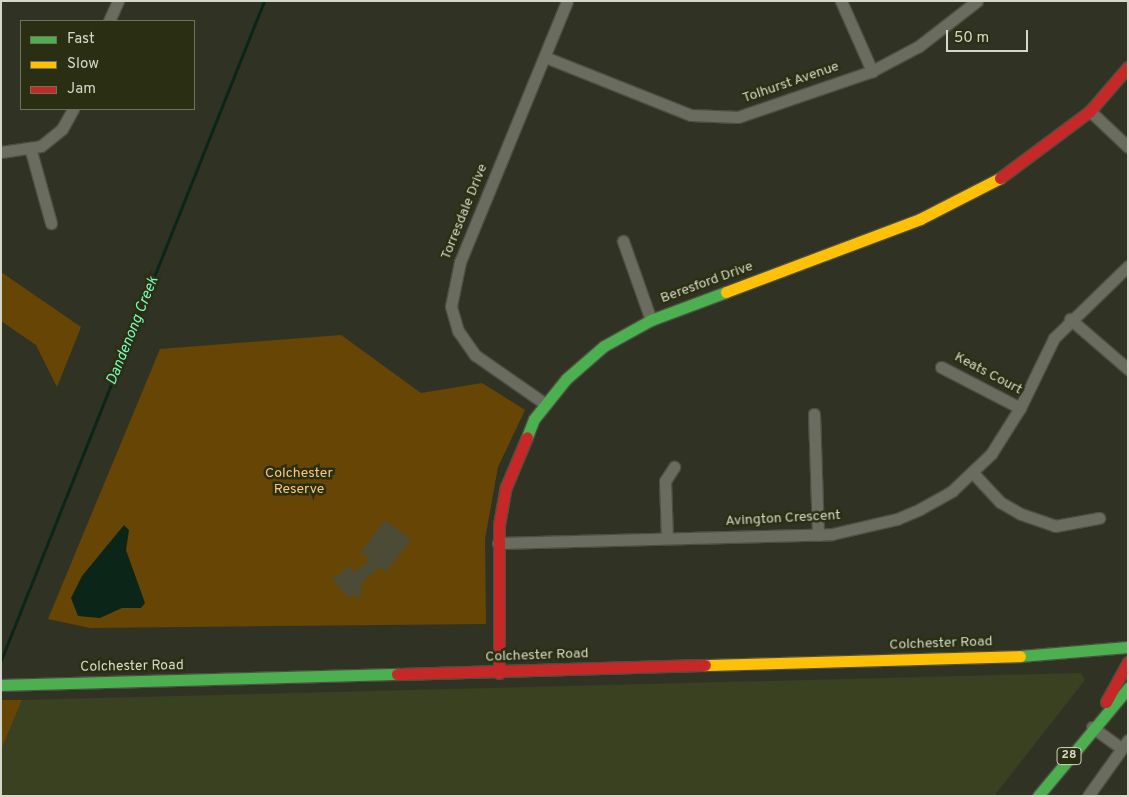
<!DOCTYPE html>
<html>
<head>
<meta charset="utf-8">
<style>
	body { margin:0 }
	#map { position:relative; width:1129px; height:797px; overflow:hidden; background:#303323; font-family:Overpass,sans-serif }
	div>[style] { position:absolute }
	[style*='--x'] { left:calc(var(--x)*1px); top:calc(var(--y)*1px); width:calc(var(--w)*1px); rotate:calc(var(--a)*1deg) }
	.built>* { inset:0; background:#3a4120 }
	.green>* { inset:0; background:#664505 }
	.water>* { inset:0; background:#0b2619 }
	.stream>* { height:3px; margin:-1.5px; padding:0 1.5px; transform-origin:1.5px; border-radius:1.5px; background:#0b2619 }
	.building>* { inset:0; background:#4c4b36 }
	.roads { filter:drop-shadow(1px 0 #4c4f41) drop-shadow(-1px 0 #4c4f41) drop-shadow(0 1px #4c4f41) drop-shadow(0 -1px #4c4f41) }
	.street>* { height:11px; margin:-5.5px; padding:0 5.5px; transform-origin:5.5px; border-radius:5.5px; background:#696c5f }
	.fast>* { height:11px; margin:-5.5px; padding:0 5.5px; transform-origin:5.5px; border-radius:5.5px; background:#4caf50 }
	.slow>* { height:11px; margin:-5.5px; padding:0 5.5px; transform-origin:5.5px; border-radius:5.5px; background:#ffc107 }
	.jam>* { height:11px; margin:-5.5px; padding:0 5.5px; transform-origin:5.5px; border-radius:5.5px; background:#c62828 }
	span { translate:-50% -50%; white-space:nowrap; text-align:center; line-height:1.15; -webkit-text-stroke:5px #2a2f13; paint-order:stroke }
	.shield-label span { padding:1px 4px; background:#2a2f13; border:1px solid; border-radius:4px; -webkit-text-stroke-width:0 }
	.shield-label { font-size:12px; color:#d4d8c8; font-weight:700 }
	.street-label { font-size:14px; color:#d4d8c8 }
	.park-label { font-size:14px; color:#fcc77b }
	.water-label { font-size:15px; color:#7cf8bd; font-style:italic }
	.frame { position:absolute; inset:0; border:2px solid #d4d8c8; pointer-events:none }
	.legend { position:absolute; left:20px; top:20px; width:175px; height:90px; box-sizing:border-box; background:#2a2f13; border:1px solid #6e735b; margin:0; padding:6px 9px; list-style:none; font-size:15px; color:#d4d8c8 }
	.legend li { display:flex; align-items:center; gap:10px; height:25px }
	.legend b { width:25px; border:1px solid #6e735b }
	.scale { position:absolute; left:946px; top:30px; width:82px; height:22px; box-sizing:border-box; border:2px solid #d4d8c8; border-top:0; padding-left:6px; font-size:15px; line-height:18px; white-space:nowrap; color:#d4d8c8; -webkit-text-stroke:4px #2a2f13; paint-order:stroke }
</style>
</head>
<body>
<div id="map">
	<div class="built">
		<i style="clip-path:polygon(1081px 673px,1085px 680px,994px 796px,1px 796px,1px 750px,22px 700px)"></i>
	</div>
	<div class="green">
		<i style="clip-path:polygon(1px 272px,81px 327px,57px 387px,36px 345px,1px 321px)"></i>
		<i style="clip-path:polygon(341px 335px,421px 393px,482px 383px,525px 410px,498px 467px,485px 539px,486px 624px,90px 628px,48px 619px,160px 349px)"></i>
		<i style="clip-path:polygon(1px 700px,22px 700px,1px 750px)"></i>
	</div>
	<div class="water">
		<i style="clip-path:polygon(124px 525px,129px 530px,126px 550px,145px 603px,141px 608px,122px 608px,100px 618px,78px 616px,71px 598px,82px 576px)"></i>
	</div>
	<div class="stream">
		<i style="--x:1;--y:660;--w:710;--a:-68.24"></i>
	</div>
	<div class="building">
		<i style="clip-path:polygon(385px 520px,411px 540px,386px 572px,380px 567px,362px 582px,360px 601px,355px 594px,349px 598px,332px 579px,350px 566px,354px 572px,370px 559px,360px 552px)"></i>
	</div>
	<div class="roads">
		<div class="street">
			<i style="--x:841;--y:1;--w:77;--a:66.1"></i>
			<i style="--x:109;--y:21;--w:22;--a:-66"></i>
			<i style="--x:545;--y:57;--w:157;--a:21.7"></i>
			<i style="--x:691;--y:115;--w:47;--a:2.4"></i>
			<i style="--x:738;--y:117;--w:142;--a:-18.9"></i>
			<i style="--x:872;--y:71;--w:53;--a:-28"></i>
			<i style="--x:919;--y:46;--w:73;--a:-37.8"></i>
			<i style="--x:1090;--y:111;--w:52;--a:43.5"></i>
			<i style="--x:31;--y:151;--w:75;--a:74.5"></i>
			<i style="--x:1;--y:152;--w:40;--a:-8.5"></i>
			<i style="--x:41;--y:146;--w:27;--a:-39"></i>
			<i style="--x:62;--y:129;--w:23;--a:-61"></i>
			<i style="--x:623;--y:241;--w:84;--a:70.5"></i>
			<i style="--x:1070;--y:319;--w:77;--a:40.8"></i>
			<i style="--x:941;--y:367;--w:89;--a:27.4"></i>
			<i style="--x:544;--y:403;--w:84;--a:-145.2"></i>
			<i style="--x:475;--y:355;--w:29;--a:-125"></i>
			<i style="--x:458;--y:331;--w:26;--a:-106"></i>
			<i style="--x:451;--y:306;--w:45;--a:-78.4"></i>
			<i style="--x:460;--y:262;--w:282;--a:-67.7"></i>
			<i style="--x:814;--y:414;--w:121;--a:88.1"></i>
			<i style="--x:973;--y:473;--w:40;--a:47"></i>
			<i style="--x:1000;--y:502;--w:24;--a:30"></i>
			<i style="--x:1021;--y:514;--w:36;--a:19"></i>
			<i style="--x:1055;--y:526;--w:45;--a:-10.3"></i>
			<i style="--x:667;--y:538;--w:57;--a:-92"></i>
			<i style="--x:665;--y:481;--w:17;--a:-57"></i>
			<i style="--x:498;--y:543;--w:334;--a:-1.5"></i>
			<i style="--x:832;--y:534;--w:67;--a:-13"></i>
			<i style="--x:897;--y:519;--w:25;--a:-23"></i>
			<i style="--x:920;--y:509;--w:37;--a:-29"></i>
			<i style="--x:952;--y:491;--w:54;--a:-43.5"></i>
			<i style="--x:991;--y:454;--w:54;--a:-57.8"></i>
			<i style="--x:1020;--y:408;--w:78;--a:-64.1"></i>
			<i style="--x:1054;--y:338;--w:103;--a:-44.2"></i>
			<i style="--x:1092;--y:727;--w:36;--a:36"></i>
			<i style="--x:1088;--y:796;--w:69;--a:-54.5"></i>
		</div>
		<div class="fast">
			<i style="--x:527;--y:437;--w:19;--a:-69"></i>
			<i style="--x:534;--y:419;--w:51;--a:-51.3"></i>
			<i style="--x:566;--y:379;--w:50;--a:-41"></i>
			<i style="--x:604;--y:346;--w:54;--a:-29"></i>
			<i style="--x:651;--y:320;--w:80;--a:-20.5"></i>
			<i style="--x:1020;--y:656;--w:108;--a:-4.8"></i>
			<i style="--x:1;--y:685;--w:396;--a:-1.6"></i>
			<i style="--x:1038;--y:796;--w:141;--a:-50.2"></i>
		</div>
		<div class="slow">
			<i style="--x:726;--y:292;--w:207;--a:-20.6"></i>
			<i style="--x:920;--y:219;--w:90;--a:-27.1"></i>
			<i style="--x:705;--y:665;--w:315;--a:-1.6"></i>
		</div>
		<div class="jam">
			<i style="--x:1000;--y:178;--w:112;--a:-36.7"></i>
			<i style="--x:1090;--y:111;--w:58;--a:-49.2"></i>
			<i style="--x:499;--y:673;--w:148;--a:-90"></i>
			<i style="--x:499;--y:525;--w:39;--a:-80"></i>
			<i style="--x:506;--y:487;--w:54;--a:-67.2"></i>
			<i style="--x:397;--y:674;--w:308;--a:-1.7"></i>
			<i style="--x:1106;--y:702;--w:46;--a:-61.2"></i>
		</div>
	</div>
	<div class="shield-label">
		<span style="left:1069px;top:756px">28</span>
	</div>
	<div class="street-label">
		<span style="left:791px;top:83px;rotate:-19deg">Tolhurst Avenue</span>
		<span style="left:465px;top:212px;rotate:-68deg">Torresdale Drive</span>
		<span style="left:707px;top:283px;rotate:-20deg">Beresford Drive</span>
		<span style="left:988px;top:374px;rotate:28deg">Keats Court</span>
		<span style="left:783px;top:519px;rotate:-3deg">Avington Crescent</span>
		<span style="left:941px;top:644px;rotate:-2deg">Colchester Road</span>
		<span style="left:537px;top:656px;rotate:-2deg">Colchester Road</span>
		<span style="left:132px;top:667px;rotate:-1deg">Colchester Road</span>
	</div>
	<div class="park-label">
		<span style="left:299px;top:482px">Colchester<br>Reserve</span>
	</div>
	<div class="water-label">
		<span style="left:133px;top:331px;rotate:-68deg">Dandenong Creek</span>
	</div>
	<div class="frame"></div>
	<ul class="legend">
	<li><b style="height:6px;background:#4caf50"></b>Fast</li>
	<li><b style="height:6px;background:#ffc107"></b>Slow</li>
	<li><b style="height:6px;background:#c62828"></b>Jam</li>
	</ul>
	<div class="scale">50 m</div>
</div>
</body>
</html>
